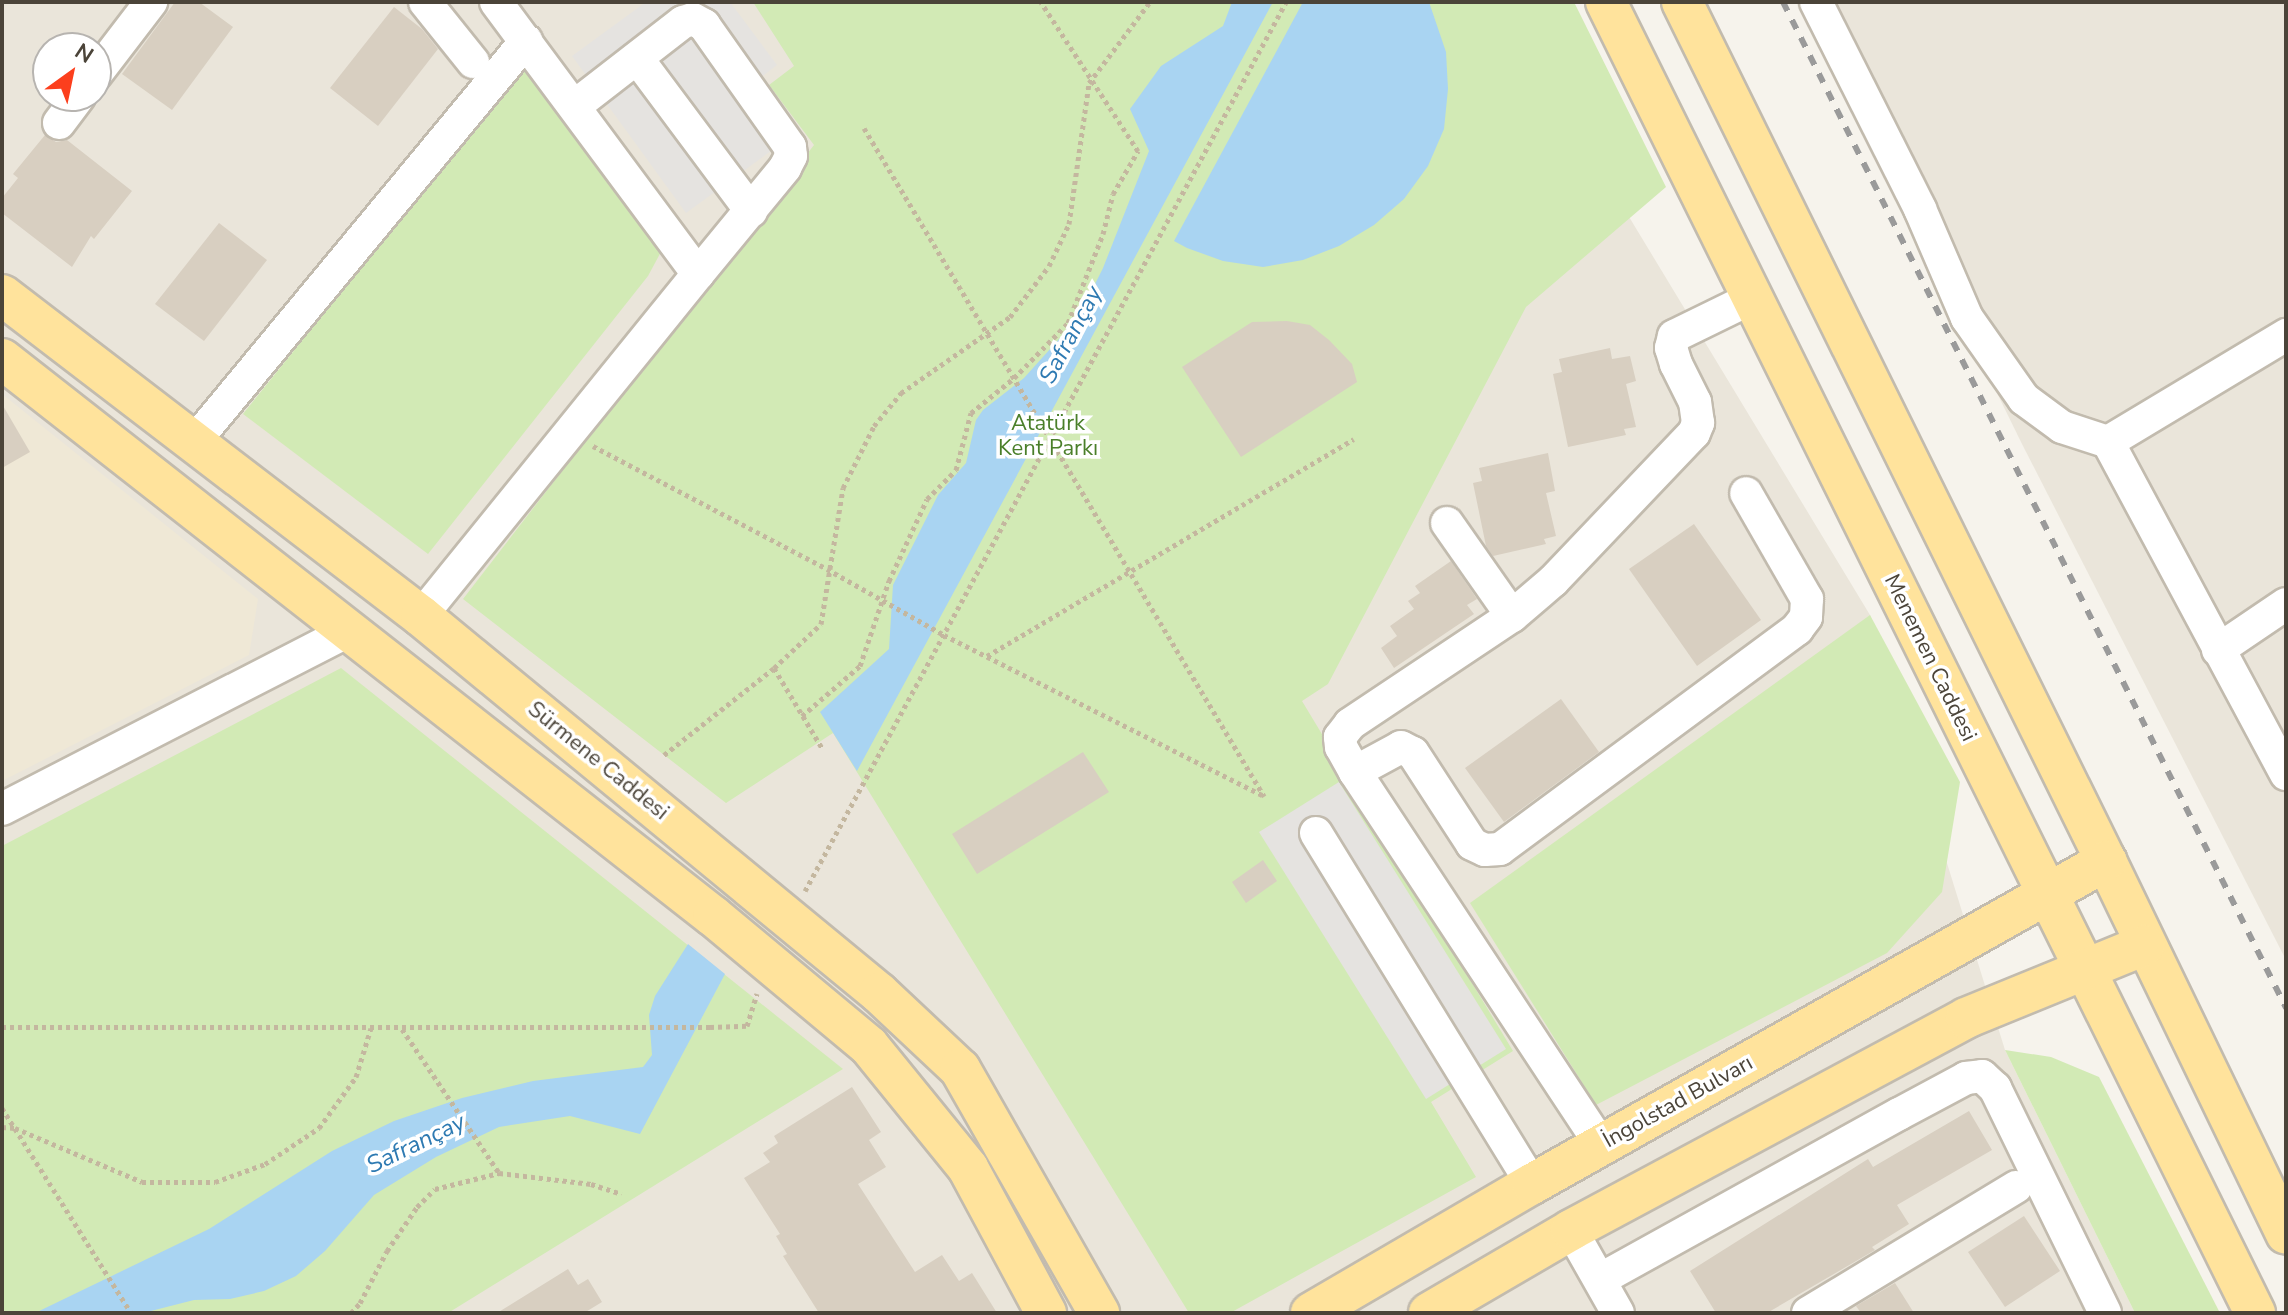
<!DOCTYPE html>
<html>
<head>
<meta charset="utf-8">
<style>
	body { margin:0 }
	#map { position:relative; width:2288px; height:1315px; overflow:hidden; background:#f6f3ec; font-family:"Nunito Sans",sans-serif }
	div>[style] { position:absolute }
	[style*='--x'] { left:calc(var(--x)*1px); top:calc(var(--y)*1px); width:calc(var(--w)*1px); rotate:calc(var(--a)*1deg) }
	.residential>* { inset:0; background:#eae5da }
	.education>* { inset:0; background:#efe8d6 }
	.green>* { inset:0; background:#d2eab5 }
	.parking>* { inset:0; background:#e5e3e0 }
	.water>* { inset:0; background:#a9d4f2 }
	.building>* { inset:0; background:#d8cfc1 }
	.path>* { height:5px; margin-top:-2.5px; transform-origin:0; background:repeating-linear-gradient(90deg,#c4b79f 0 4px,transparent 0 8px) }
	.roads { filter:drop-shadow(2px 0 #c2bbae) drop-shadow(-2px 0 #c2bbae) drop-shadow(0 2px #c2bbae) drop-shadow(0 -2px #c2bbae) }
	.minor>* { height:32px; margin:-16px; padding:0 16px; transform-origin:16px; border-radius:16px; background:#fff }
	.major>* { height:40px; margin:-20px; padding:0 20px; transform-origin:20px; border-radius:20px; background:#ffe39c }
	.rail>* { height:6px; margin-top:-3px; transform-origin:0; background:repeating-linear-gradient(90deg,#9a9a9a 0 10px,transparent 0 20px) }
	span { translate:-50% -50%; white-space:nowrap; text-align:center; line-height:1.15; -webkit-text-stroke:7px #fff; paint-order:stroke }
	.park-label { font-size:22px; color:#4a7f2a }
	.street-label { font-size:22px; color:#4b4439 }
	.water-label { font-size:24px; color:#2e7ab2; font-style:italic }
	.frame { position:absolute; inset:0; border:4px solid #4b4439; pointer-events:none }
	.north { position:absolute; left:32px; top:32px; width:80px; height:80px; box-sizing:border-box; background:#fff; border:2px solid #b7b4b0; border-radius:50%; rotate:33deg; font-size:22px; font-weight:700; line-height:32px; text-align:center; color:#4b4439 }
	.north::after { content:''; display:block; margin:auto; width:28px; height:36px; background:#fc3f1d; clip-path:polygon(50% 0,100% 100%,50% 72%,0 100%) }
</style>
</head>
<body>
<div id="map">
	<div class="residential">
		<i style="clip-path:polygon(evenodd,2px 2px,1499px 2px,1870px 615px,2005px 1050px,2135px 1313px,2px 1313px,2px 2px,48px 48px,96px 48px,96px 96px,48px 96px,48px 48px)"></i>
		<i style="clip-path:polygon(1805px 2px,2286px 2px,2286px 960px,2022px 444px)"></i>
	</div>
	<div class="education">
		<i style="clip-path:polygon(2px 394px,258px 599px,249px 655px,2px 781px)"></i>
	</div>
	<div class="green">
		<i style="clip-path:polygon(753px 2px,1574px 2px,1666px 187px,1526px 307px,1328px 684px,1302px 701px,1513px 1051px,1431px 1102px,1476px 1177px,1230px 1313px,1189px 1313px,833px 733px,726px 803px,463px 599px,814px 145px,769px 85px,794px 66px)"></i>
		<i style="clip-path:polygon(539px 62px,662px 250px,648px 276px,428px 554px,243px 414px,522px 67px)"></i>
		<i style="clip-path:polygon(1870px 615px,1960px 782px,1942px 892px,1887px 953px,1596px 1105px,1470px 903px)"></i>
		<i style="clip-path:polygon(341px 668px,843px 1069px,448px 1313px,2px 1313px,2px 846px)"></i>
		<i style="clip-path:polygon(2005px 1050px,2051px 1057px,2099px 1077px,2220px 1313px,2135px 1313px)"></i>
	</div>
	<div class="parking">
		<i style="clip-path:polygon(646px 2px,730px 2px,777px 65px,756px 81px,794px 134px,686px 213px,572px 56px)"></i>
		<i style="clip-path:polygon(1339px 782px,1506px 1049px,1426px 1099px,1259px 832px)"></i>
	</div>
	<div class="water">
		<i style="clip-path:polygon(1232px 2px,1273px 2px,857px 771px,820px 712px,889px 649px,893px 585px,938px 495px,966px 463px,976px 420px,983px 410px,1024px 378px,1078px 318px,1103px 268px,1149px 151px,1130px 109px,1161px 66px,1223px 26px)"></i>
		<i style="clip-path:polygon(1303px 2px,1429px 2px,1446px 52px,1448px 89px,1444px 129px,1428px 166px,1404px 199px,1374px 225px,1339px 246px,1303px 260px,1263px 267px,1223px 261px,1187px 248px,1174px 241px)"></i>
		<i style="clip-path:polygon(688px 944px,725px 974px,640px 1134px,570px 1116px,499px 1127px,436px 1157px,374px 1195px,325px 1251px,296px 1276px,264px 1291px,230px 1299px,194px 1300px,143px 1313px,35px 1313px,209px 1229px,332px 1151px,394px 1121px,462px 1098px,533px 1081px,643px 1067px,652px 1055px,649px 1015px,655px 996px)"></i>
	</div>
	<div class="building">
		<i style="clip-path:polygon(175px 2px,199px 2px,233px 27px,172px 110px,122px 74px)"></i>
		<i style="clip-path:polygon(394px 7px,422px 29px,438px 49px,378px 126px,330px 88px)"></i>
		<i style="clip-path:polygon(45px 135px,56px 142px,67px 140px,132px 191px,94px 239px,91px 236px,72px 267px,2px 213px,2px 198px,18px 178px,13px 174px)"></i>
		<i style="clip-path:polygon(219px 223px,267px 260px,204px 341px,155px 304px)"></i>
		<i style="clip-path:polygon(1287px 321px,1310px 325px,1329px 340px,1352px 364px,1357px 382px,1241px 457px,1182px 367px,1252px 322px)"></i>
		<i style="clip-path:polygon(1610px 348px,1612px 359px,1630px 356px,1636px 381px,1626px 384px,1636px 427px,1624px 429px,1626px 435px,1568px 447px,1553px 374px,1562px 372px,1559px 359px)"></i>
		<i style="clip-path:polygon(2px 404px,30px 452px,2px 468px)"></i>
		<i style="clip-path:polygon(1548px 453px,1555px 491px,1546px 493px,1556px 536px,1544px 539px,1546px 544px,1493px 556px,1486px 546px,1473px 483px,1482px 481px,1479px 468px)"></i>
		<i style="clip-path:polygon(1694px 524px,1761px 620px,1697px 666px,1629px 569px)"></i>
		<i style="clip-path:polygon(1451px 561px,1477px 599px,1467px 605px,1474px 614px,1394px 668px,1381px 648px,1397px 636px,1390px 626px,1414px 609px,1408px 601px,1420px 593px,1415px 586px)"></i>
		<i style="clip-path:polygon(1561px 699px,1599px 752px,1504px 822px,1465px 768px)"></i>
		<i style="clip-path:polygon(1083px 752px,1109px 792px,977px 874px,952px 834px)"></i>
		<i style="clip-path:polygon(1263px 860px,1277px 881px,1246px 903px,1232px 882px)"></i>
		<i style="clip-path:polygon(852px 1087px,881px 1132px,869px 1140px,886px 1167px,858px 1184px,915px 1272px,942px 1255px,959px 1281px,972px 1273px,997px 1313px,819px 1313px,783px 1256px,787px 1254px,776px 1236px,780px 1234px,744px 1178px,770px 1162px,763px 1153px,778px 1143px,774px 1136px)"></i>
		<i style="clip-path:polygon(1969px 1111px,1992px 1150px,1897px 1205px,1909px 1224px,1872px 1247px,1875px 1250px,1767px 1313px,1716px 1313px,1690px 1271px,1868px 1159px,1873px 1167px)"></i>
		<i style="clip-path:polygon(2024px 1216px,2060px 1271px,2005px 1307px,1968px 1252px)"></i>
		<i style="clip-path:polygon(568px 1269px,578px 1285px,588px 1279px,602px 1302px,584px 1313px,497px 1313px)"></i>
		<i style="clip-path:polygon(1895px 1283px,1914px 1313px,1861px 1313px,1856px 1306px)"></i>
	</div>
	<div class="path">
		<i style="--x:864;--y:128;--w:779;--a:59.09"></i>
		<i style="--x:593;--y:446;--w:264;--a:27.7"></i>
		<i style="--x:827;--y:569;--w:134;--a:29.4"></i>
		<i style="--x:944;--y:635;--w:356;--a:26.7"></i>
		<i style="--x:987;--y:656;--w:426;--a:-30.6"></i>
		<i style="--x:774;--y:668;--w:93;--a:59"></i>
		<i style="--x:802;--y:716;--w:77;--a:-40.8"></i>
		<i style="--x:860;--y:666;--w:90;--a:-71.2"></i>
		<i style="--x:889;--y:581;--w:90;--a:-65.1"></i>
		<i style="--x:927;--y:499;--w:41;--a:-45"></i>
		<i style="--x:956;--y:470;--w:59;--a:-75.3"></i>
		<i style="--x:971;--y:413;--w:55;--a:-39.1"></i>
		<i style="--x:1014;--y:378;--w:77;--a:-45.5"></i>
		<i style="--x:1068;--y:323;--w:96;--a:-68.5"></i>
		<i style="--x:1103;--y:234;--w:41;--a:-76"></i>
		<i style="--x:1113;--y:194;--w:50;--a:-59.8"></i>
		<i style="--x:1138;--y:151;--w:178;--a:-123.1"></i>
		<i style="--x:664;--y:755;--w:140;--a:-38.3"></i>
		<i style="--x:774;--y:668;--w:64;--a:-43.1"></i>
		<i style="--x:821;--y:624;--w:138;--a:-80.8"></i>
		<i style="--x:843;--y:488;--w:69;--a:-63.4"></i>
		<i style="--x:874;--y:426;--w:43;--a:-50.7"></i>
		<i style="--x:901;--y:393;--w:133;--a:-34.9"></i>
		<i style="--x:1010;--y:317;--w:64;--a:-52.6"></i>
		<i style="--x:1049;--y:266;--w:47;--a:-64.5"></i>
		<i style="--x:1069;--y:224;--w:142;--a:-81.9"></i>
		<i style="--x:1089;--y:83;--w:101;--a:-53"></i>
		<i style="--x:805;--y:891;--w:1011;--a:-61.58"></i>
		<i style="--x:2;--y:1027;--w:708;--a:0"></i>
		<i style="--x:710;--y:1027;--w:37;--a:-2"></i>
		<i style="--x:747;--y:1026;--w:34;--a:-73"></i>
		<i style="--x:402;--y:1029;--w:174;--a:56"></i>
		<i style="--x:2;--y:1108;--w:242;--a:57.8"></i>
		<i style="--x:2;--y:1127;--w:13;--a:4"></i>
		<i style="--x:15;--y:1128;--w:138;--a:23"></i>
		<i style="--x:142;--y:1182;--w:73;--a:0"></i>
		<i style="--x:215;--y:1182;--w:53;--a:-19.8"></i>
		<i style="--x:265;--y:1164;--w:65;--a:-33.7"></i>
		<i style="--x:319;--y:1128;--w:63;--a:-54"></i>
		<i style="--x:356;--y:1077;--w:51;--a:-73"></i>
		<i style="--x:351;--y:1313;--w:13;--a:-48"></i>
		<i style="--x:360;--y:1303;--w:59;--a:-62.6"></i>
		<i style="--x:387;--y:1251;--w:53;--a:-55.7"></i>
		<i style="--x:417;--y:1207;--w:25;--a:-45"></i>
		<i style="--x:435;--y:1189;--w:66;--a:-14"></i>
		<i style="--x:499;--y:1173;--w:93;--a:6.8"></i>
		<i style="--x:591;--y:1184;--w:32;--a:18"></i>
	</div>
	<div class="roads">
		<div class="minor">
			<i style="--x:425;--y:2;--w:77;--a:51.3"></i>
			<i style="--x:1816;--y:2;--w:232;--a:63.3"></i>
			<i style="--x:1920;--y:209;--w:119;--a:66.7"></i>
			<i style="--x:1967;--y:318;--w:99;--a:54.9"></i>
			<i style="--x:2024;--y:399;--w:47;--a:36.4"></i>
			<i style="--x:2062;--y:427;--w:48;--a:18.1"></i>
			<i style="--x:2108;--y:442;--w:377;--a:61.8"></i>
			<i style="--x:637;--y:58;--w:191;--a:53.3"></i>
			<i style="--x:96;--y:74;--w:91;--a:-52.6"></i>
			<i style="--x:576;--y:105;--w:135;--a:-37.8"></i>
			<i style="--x:683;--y:22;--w:10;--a:-17"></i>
			<i style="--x:693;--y:19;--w:13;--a:29"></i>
			<i style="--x:704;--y:25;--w:149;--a:54.8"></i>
			<i style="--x:790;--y:147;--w:9;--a:84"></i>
			<i style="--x:791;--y:156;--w:13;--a:117"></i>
			<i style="--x:785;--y:168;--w:137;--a:129.4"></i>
			<i style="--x:59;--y:123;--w:34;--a:-53"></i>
			<i style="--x:194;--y:442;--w:521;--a:-50.38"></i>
			<i style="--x:2108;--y:442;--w:208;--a:-31"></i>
			<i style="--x:1447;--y:523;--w:113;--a:55"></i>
			<i style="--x:421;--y:616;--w:440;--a:-51"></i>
			<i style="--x:698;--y:274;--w:339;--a:-126.6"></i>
			<i style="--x:2218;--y:650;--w:82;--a:-34.1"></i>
			<i style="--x:1355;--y:772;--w:52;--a:-28.5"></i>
			<i style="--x:1401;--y:747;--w:13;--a:27"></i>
			<i style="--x:1413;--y:753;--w:108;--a:57"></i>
			<i style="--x:1472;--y:844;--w:14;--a:25"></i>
			<i style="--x:1485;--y:850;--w:15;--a:-4"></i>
			<i style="--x:1500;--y:849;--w:370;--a:-36.5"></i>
			<i style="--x:1797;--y:629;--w:15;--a:-53"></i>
			<i style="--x:1806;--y:617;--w:18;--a:-87"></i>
			<i style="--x:1807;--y:599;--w:122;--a:-119.9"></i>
			<i style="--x:2;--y:809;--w:390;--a:-27.2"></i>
			<i style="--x:1316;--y:833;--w:412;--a:58.4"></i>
			<i style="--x:1601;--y:1145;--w:447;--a:-123.4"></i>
			<i style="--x:1355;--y:772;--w:29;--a:-119"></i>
			<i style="--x:1341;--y:747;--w:10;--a:-96"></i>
			<i style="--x:1340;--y:737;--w:16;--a:-52"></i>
			<i style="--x:1350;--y:724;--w:195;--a:-33.7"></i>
			<i style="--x:1512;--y:616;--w:54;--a:-40.5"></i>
			<i style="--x:1553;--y:581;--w:204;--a:-46.4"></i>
			<i style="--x:1694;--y:433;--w:11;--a:-68"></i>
			<i style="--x:1698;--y:423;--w:21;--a:-98"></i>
			<i style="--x:1695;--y:402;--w:42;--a:-116.6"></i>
			<i style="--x:1676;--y:364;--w:17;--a:-107"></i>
			<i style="--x:1671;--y:348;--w:12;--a:-76"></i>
			<i style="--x:1674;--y:336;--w:87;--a:-26"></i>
			<i style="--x:1571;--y:1230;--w:95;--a:60.5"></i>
			<i style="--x:1601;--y:1279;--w:341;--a:-29"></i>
			<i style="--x:1899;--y:1114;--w:76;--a:-28.2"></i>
			<i style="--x:1966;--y:1078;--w:16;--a:-7"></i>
			<i style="--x:1982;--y:1076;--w:18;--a:43"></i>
			<i style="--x:1995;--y:1088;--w:250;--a:63.9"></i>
			<i style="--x:1808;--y:1313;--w:243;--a:-31.2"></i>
		</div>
		<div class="major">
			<i style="--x:1606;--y:2;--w:1463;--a:63.66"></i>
			<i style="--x:1682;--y:2;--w:958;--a:63.73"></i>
			<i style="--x:2106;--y:861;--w:414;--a:64.2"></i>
			<i style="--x:2;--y:295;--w:528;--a:37.46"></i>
			<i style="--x:421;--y:616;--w:593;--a:39.46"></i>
			<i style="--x:879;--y:993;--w:111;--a:43.2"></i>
			<i style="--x:960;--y:1069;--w:281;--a:60.3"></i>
			<i style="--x:2;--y:359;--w:903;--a:38.08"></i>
			<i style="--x:713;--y:916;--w:203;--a:39.8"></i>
			<i style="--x:869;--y:1046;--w:157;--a:50.9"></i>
			<i style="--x:968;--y:1168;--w:165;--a:61.7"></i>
			<i style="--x:1311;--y:1313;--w:256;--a:-30.3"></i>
			<i style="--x:1532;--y:1184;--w:659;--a:-29.37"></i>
			<i style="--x:1429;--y:1313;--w:164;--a:-30.3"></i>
			<i style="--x:1571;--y:1230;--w:448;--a:-28.2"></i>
			<i style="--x:1966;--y:1018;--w:193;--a:-22.2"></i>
		</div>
	</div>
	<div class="rail">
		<i style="--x:1783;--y:2;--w:1125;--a:63.43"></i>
	</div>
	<div class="park-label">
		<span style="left:1048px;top:436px">Atatürk<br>Kent Parkı</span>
	</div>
	<div class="street-label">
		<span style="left:1930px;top:658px;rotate:64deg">Menemen Caddesi</span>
		<span style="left:598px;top:761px;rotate:39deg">Sürmene Caddesi</span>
		<span style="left:1678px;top:1102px;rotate:-29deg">İngolstad Bulvarı</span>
	</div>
	<div class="water-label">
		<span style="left:1071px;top:335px;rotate:-62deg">Safrançay</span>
		<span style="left:416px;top:1144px;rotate:-26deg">Safrançay</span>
	</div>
	<div class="frame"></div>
	<div class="north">N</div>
</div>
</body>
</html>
